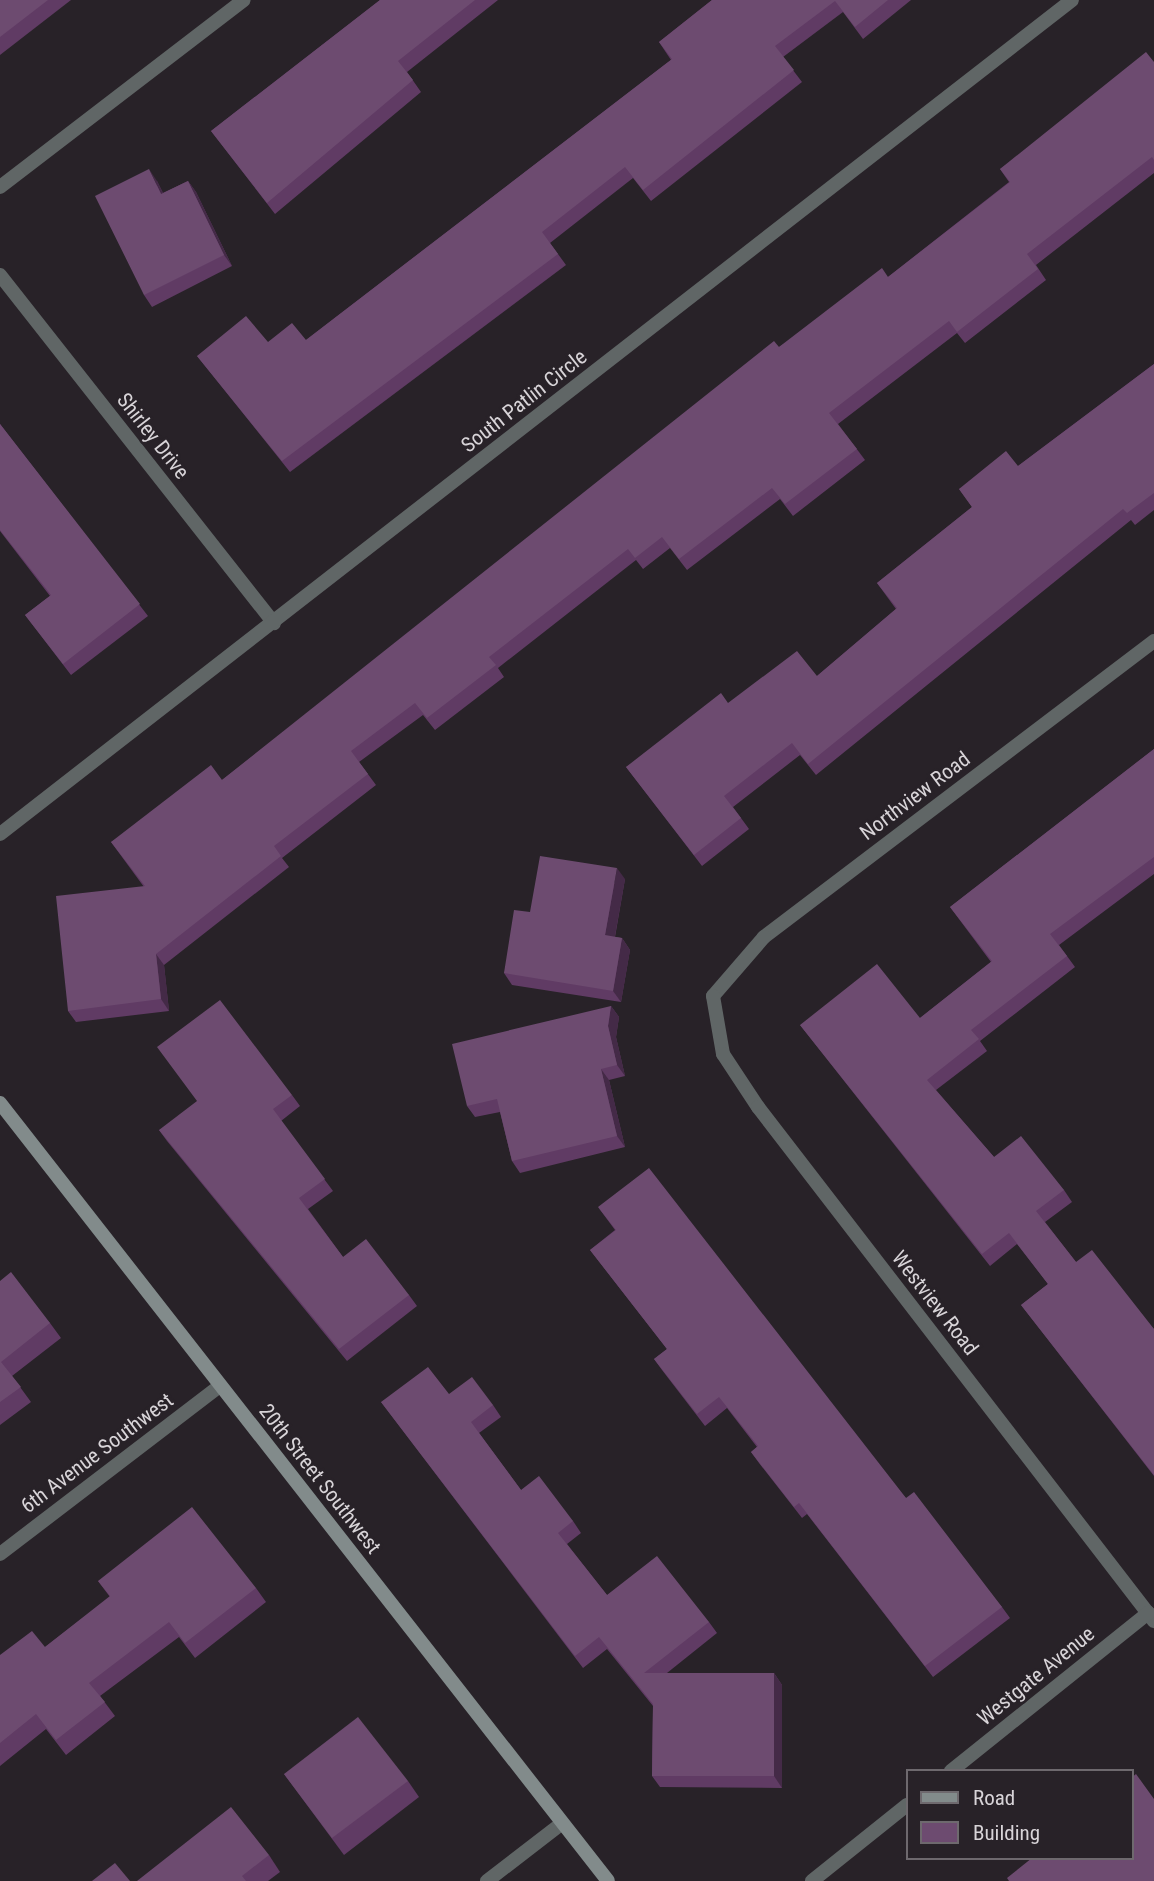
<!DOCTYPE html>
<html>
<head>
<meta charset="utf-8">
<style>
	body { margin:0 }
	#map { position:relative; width:1154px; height:1881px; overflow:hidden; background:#282228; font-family:"Roboto Condensed",sans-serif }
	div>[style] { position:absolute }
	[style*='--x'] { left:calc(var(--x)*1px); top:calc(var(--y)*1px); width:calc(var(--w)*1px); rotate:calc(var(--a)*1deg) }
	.street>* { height:14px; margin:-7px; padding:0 7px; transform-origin:7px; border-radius:7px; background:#606666 }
	.secondary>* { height:14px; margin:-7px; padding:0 7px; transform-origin:7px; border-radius:7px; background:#828b8b }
	.wall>* { inset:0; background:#603b64 }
	.shaded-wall>* { inset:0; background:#442a47 }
	.building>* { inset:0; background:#6d4b70 }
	span { translate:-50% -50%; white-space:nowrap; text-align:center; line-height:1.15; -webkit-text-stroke:5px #282228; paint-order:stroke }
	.street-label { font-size:21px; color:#d8d4d8 }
	.legend { position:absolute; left:906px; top:1769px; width:228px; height:91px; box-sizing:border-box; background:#282228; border:2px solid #6e696e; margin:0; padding:9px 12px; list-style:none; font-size:21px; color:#d8d4d8 }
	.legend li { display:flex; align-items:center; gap:14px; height:35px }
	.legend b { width:35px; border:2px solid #6e696e }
</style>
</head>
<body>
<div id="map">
	<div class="street">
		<i style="--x:0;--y:187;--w:307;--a:-37.5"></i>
		<i style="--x:0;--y:275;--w:443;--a:51.8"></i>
		<i style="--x:1154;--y:641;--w:490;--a:142.8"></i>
		<i style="--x:764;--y:937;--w:78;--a:130.8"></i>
		<i style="--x:713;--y:996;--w:59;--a:80.2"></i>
		<i style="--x:723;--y:1054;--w:64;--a:56.6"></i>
		<i style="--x:758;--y:1107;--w:649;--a:52.39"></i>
		<i style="--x:0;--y:834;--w:1358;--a:-37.88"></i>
		<i style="--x:0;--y:1554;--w:277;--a:-37.4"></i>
		<i style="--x:951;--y:1771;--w:253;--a:-38.7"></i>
		<i style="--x:487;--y:1881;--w:93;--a:-37.6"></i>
		<i style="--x:812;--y:1881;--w:122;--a:-38.7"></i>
	</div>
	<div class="secondary">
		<i style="--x:0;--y:1103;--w:987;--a:51.99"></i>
	</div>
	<div class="wall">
		<i style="clip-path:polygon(0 0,71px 0,0 55px)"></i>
		<i style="clip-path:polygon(380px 0,498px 0,407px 72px,421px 92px,275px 214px,211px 131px)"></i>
		<i style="clip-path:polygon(712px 0,911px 0,863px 39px,843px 12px,783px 57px,802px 82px,651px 201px,633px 178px,550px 243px,566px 265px,290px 472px,197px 356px,268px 342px,306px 340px,671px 60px,659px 42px)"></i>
		<i style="clip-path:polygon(1154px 62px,1154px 173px,1036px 265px,1046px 280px,965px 343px,957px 333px,838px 424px,865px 460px,793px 516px,780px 499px,687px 570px,670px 548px,643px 569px,636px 560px,498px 668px,504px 677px,435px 730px,423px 715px,359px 762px,376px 785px,282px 858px,289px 867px,164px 965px,169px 1011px,76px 1022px,68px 1011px,144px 887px,111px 842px,222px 780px,779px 347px,888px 277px,1009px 182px,1000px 169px)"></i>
		<i style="clip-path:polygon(157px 181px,163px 193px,188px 181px,196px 192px,232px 266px,152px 307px,144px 295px)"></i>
		<i style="clip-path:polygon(1154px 364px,1154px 510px,1135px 525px,1131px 520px,816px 775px,800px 755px,733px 807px,749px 829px,702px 866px,626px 767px,728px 703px,817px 676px,896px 609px,877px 583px,972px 507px,959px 489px,1018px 466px)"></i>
		<i style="clip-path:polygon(0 424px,148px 616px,71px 675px,25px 615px,50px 596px,0 531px)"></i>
		<i style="clip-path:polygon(1154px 749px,1154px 874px,1059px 945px,1075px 967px,980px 1041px,987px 1051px,936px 1090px,994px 1157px,1064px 1190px,1072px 1202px,1045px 1222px,1076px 1262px,1154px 1329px,1154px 1476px,1021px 1305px,1048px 1284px,1017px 1244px,990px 1266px,800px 1025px,920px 1018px,991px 962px,950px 907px)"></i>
		<i style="clip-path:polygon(625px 879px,615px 937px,622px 938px,630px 950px,621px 1002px,512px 985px,504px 973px,530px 912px)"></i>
		<i style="clip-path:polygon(611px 1006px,619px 1017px,616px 1037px,625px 1076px,609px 1080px,625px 1147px,520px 1173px,512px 1161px,500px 1112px,475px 1117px,467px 1106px)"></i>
		<i style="clip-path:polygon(292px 1095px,300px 1106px,281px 1121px,333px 1191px,308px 1209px,343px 1257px,409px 1295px,417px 1306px,347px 1361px,167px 1141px,159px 1130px)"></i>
		<i style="clip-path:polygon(598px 1207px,906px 1498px,1002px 1607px,1010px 1618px,933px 1677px,807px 1514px,802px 1518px,759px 1463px,751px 1452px,757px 1447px,727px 1408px,705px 1426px,662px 1370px,654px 1359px,667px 1349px,590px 1250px,615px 1230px)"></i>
		<i style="clip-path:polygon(0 1281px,50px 1323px,61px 1338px,12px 1376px,31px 1402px,0 1425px)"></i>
		<i style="clip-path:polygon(449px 1394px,493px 1405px,501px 1417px,479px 1433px,521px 1490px,573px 1521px,581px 1533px,567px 1544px,607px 1595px,709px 1622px,717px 1633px,667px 1673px,774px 1673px,782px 1685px,782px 1788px,660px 1787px,652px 1776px,653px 1706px,607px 1649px,583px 1668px,381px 1402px)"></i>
		<i style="clip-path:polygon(98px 1581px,256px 1588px,266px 1602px,195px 1658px,179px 1637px,100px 1696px,115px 1716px,66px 1755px,46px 1729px,0 1766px,0 1655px,45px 1647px,110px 1597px)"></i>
		<i style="clip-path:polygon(284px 1774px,408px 1781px,419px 1797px,344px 1855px)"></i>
		<i style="clip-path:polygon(269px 1855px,280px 1872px,268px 1881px,137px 1881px)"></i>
	</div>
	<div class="shaded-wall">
		<i style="clip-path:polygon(149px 169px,157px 181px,169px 205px,161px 194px)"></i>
		<i style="clip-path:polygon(188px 181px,196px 192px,232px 266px,224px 255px)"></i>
		<i style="clip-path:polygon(617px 868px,625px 879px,613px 947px,605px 935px)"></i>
		<i style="clip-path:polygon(622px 938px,630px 950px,621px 1002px,613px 991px)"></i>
		<i style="clip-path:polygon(156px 954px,164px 965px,169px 1011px,161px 999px)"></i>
		<i style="clip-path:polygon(611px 1006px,619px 1017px,616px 1037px,625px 1076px,617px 1065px,608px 1026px)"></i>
		<i style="clip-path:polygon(601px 1069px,609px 1080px,625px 1147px,617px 1136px)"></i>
		<i style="clip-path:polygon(774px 1673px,782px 1685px,782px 1788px,774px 1776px)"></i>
	</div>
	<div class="building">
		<i style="clip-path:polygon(0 0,48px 0,0 37px)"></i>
		<i style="clip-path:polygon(380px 0,475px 0,398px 61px,413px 80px,267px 203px,211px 131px)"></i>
		<i style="clip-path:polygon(712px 0,888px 0,855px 27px,835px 1px,775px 46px,794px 70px,643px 190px,625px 167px,542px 232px,558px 254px,282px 461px,197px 356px,246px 316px,268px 342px,292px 323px,306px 340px,672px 59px,659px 42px)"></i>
		<i style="clip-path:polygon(1146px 52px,1154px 62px,1154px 160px,1152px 157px,1027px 254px,1038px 269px,957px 332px,949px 321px,829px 413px,857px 449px,785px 504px,772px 488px,679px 559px,662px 537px,635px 558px,628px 549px,489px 657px,496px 665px,427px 718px,415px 703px,351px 751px,368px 774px,274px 846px,281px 856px,156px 954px,161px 999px,68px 1011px,56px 896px,145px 886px,111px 842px,211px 765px,222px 780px,774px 341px,779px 347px,882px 268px,888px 277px,1010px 182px,1000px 169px)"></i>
		<i style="clip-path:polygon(149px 169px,161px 194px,188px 181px,224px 255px,144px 295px,95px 196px)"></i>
		<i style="clip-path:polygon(1154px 364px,1154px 493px,1127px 513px,1123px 509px,808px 764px,792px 743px,724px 796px,741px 818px,694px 855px,626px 767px,721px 693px,728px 703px,797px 651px,817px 676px,897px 608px,877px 583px,972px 507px,959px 489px,1006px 451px,1018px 466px)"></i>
		<i style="clip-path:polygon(0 424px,140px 604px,63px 664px,25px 615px,51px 595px,0 530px)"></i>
		<i style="clip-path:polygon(1154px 749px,1154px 857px,1050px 934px,1067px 956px,971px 1030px,979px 1039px,927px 1080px,994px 1157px,1021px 1136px,1064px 1190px,1036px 1211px,1076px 1262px,1092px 1250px,1154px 1329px,1154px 1475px,1021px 1305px,1048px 1284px,1009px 1233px,982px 1254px,800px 1025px,877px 964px,920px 1018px,992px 961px,950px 907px)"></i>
		<i style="clip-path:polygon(540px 856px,617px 868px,605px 935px,622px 938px,613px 991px,504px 973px,514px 910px,530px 912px)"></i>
		<i style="clip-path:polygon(220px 1000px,292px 1095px,273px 1109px,325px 1179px,299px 1198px,343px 1257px,366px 1239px,409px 1295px,339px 1349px,159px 1130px,197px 1101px,157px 1047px)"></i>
		<i style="clip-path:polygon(611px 1006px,608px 1026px,617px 1065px,601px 1069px,617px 1136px,512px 1161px,497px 1099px,467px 1106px,452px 1044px)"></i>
		<i style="clip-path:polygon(649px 1168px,906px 1498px,914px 1492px,1002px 1607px,925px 1666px,799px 1503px,794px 1507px,751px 1452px,758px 1446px,719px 1397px,697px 1414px,654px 1359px,667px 1349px,590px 1250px,616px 1230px,598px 1207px)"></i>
		<i style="clip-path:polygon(11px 1272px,50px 1323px,1px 1362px,21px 1387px,0 1402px,0 1281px)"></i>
		<i style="clip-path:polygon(428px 1367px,449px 1394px,472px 1377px,493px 1405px,471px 1422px,521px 1490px,539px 1476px,573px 1521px,558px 1533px,607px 1595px,657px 1556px,709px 1622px,644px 1673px,774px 1673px,774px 1776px,652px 1776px,653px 1704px,599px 1637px,575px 1656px,381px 1402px)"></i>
		<i style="clip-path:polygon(192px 1507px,256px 1588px,185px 1643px,169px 1622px,89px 1683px,105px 1702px,56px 1740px,36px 1714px,0 1743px,0 1655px,32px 1631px,45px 1647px,110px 1596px,98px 1581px)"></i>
		<i style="clip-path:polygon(358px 1717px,408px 1781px,332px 1838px,284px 1774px)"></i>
		<i style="clip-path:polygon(1136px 1774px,1154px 1799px,1154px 1881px,1009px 1881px,1007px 1878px,1032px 1858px,1131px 1858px,1131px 1778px)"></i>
		<i style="clip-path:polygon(231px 1807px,269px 1855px,242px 1876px,246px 1881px,137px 1881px)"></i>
		<i style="clip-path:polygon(115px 1863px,130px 1881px,92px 1881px)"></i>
	</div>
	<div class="street-label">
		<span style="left:524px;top:401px;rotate:-38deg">South Patlin Circle</span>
		<span style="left:153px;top:436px;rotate:52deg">Shirley Drive</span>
		<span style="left:915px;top:796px;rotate:-37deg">Northview Road</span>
		<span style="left:935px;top:1303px;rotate:52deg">Westview Road</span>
		<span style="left:97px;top:1453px;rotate:-37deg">6th Avenue Southwest</span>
		<span style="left:320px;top:1479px;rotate:52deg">20th Street Southwest</span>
		<span style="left:1036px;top:1676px;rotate:-39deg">Westgate Avenue</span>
	</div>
	<ul class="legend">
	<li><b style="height:9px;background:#828b8b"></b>Road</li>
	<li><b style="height:19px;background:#6d4b70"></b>Building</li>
	</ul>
</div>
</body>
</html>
